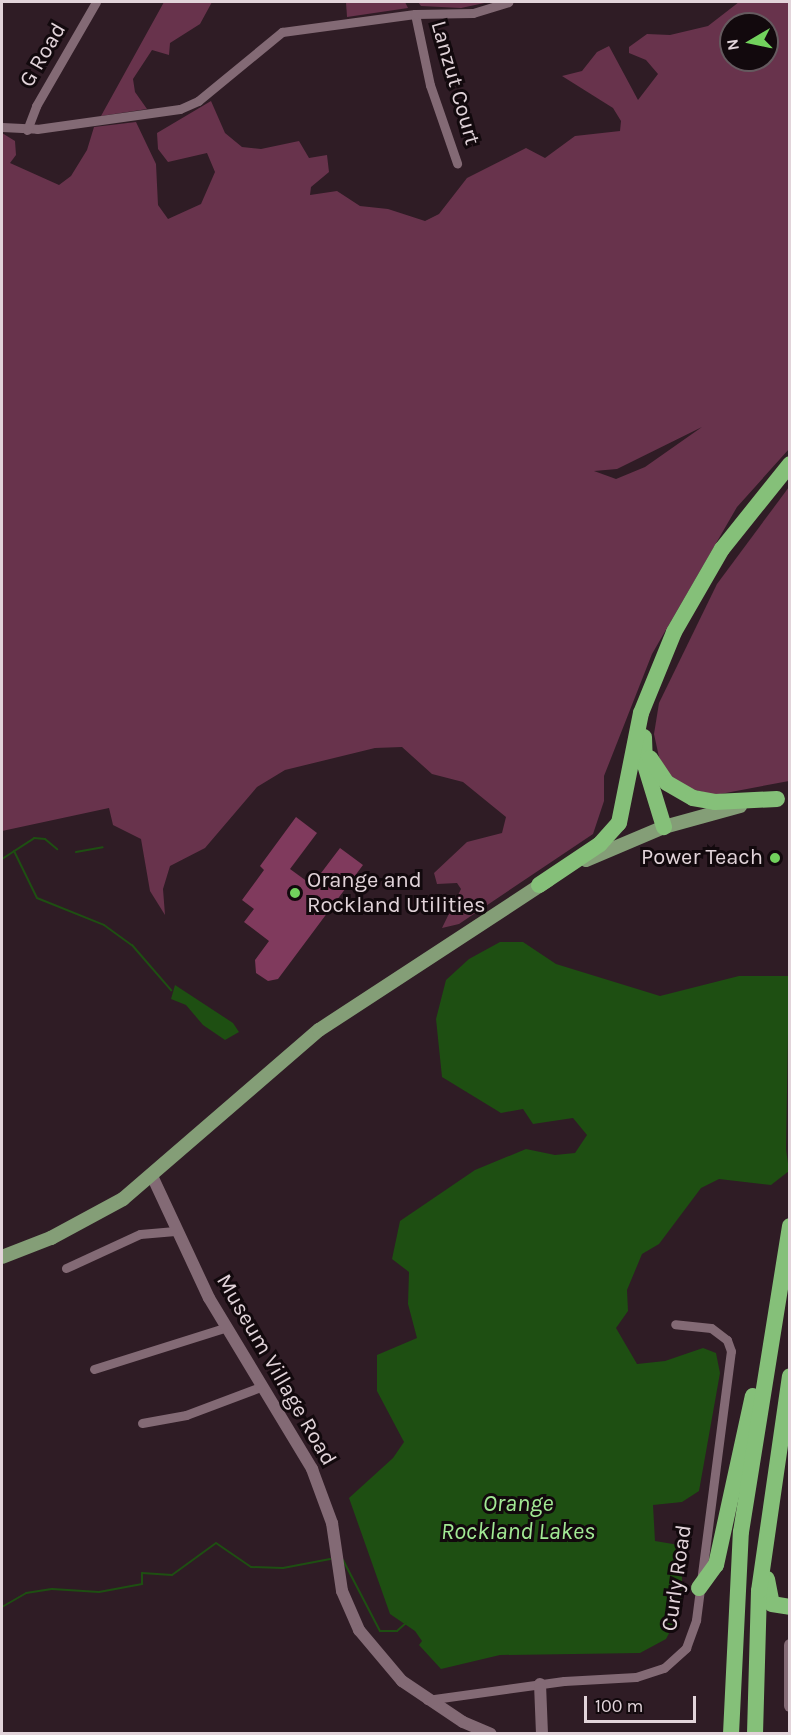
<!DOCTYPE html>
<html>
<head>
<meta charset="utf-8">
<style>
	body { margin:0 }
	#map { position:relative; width:791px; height:1735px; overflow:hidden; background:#2f1c25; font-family:Karla,sans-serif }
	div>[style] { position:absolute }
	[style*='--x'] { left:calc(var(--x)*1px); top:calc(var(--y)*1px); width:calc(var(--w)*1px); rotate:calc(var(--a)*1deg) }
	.green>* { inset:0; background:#68334c }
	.water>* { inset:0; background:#1e4f12 }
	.stream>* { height:2px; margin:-1px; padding:0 1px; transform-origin:1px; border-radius:1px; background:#1e4f12 }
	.building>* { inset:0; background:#803a5d }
	.street>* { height:9px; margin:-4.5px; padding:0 4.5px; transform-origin:4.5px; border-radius:4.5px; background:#836a75 }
	.secondary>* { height:12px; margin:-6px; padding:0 6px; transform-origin:6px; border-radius:6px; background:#836a75 }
	.primary>* { height:14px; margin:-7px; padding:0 7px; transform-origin:7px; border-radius:7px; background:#849e77 }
	.highway>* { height:16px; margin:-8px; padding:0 8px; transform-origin:8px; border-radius:8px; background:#85c079 }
	.dots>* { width:16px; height:16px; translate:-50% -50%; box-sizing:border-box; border:3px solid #12090d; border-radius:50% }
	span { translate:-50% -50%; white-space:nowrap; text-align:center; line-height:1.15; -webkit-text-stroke:6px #12090d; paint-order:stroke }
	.street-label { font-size:22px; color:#e2d4da }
	.poi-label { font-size:22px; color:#e2d4da }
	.right { translate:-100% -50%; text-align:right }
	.left { translate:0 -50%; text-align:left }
	.water-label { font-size:24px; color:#a2e994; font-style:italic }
	.frame { position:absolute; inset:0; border:3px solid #e2d4da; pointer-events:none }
	.north { position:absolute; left:719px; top:12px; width:60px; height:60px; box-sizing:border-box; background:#12090d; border:2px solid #655a5f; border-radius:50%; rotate:261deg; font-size:16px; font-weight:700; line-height:24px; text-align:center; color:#e2d4da }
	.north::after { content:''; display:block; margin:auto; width:21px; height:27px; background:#72d25d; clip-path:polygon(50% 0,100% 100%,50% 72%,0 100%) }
	.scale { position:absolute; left:584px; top:1696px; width:112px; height:27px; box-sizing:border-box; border:3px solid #e2d4da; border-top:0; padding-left:8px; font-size:18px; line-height:21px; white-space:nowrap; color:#e2d4da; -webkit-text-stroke:4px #12090d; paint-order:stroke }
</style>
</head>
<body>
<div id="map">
	<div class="green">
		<i style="clip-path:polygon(164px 2px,212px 2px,200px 24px,170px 43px,169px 55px,152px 50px,133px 79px,135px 92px,147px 109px,101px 116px)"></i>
		<i style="clip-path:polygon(346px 2px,405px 2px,408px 8px,347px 17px)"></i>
		<i style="clip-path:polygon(418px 2px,489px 2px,461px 8px,421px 6px)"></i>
		<i style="clip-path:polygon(evenodd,739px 2px,789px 2px,789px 449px,737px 507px,652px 654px,604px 776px,604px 801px,593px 834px,459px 924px,442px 928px,461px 889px,457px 883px,437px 884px,434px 873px,467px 842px,502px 833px,506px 817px,463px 782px,432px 774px,402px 747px,375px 748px,285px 770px,257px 787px,205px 848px,170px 866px,163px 889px,165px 915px,150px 891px,141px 839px,113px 825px,109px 808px,2px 831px,2px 133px,15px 141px,16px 155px,10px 163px,59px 185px,71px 176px,87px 150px,94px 127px,136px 122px,156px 164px,158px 205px,168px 219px,201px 204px,215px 172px,207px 153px,168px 162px,158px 149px,157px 133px,211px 101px,225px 133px,242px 147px,261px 149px,299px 141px,309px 158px,327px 155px,329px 172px,311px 187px,310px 195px,337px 191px,360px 206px,388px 209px,425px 221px,439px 214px,467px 178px,526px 148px,545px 158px,575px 136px,620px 131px,621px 121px,613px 108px,562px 76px,582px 71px,597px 52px,609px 46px,638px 100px,658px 74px,646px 60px,629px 53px,629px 47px,647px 34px,670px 35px,708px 26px,739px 2px,731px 24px,767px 24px,767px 60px,731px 60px,731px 24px,739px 2px,702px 427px,645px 467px,616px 479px,594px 471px,617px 469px,702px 427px)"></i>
		<i style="clip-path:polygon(789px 487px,789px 781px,715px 795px,687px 788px,669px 775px,659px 757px,654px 734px,659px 703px,717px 584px)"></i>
	</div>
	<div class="water">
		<i style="clip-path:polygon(500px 942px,523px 942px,556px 964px,660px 996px,739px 976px,789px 976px,786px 1149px,789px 1171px,771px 1185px,719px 1179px,701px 1188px,659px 1244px,642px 1254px,627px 1290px,628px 1311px,616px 1328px,637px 1364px,665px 1361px,703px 1348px,716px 1353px,720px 1373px,699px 1491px,682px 1502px,653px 1505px,655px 1541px,679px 1545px,682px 1561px,682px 1609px,666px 1639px,640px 1653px,500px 1655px,441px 1669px,419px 1645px,422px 1641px,415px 1631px,390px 1614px,349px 1498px,393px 1458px,404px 1442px,377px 1391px,377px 1355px,417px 1338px,408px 1304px,409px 1272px,392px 1259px,400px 1221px,475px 1170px,526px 1149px,555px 1155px,575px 1153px,587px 1135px,573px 1118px,533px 1124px,523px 1109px,501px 1113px,442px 1077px,436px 1019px,446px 980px,469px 959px)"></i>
		<i style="clip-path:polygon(175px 985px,233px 1023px,239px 1032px,225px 1040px,203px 1025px,186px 1005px,171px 999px)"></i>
	</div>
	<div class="stream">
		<i style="--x:14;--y:851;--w:52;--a:63.9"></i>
		<i style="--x:37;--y:898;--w:72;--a:21.9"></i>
		<i style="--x:104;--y:925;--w:34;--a:36"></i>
		<i style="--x:132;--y:945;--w:60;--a:49.1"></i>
		<i style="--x:76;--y:852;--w:27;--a:-10"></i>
		<i style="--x:2;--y:859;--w:38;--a:-33"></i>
		<i style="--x:34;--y:838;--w:11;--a:5"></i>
		<i style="--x:45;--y:839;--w:16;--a:40"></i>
		<i style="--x:343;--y:1560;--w:80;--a:62.5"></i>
		<i style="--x:380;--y:1631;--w:17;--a:0"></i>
		<i style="--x:397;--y:1631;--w:12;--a:-42"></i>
		<i style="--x:2;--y:1607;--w:28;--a:-30"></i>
		<i style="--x:26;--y:1593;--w:26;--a:-9"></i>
		<i style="--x:52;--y:1589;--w:47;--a:3.7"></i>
		<i style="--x:99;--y:1592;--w:44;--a:-10.5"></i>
		<i style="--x:142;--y:1584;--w:11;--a:-90"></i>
		<i style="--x:142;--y:1573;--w:30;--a:4"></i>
		<i style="--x:172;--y:1575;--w:54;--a:-36"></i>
		<i style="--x:216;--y:1543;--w:42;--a:34.4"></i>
		<i style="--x:251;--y:1567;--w:32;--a:2"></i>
		<i style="--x:283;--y:1568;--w:48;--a:-10.8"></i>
	</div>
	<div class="building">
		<i style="clip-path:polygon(296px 817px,317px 833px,290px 869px,312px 885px,340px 848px,363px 865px,278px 979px,268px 981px,256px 973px,255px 960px,269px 941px,244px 922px,254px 909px,242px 900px,264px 870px,260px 866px)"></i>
	</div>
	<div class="street">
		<i style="--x:415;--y:14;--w:73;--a:78.1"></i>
		<i style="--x:430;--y:85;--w:83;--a:70.9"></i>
		<i style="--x:2;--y:127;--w:35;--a:3"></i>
		<i style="--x:37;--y:129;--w:144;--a:-8"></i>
		<i style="--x:180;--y:109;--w:20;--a:-24"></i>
		<i style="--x:198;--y:101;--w:109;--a:-39.4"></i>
		<i style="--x:282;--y:32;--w:134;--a:-7.7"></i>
		<i style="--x:415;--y:14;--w:58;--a:-1"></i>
		<i style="--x:473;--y:13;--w:37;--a:-17"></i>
		<i style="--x:27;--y:130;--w:26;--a:-69"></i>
		<i style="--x:36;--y:106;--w:120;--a:-60"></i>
		<i style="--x:66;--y:1268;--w:81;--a:-24.7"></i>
		<i style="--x:140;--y:1234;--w:38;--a:-5"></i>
		<i style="--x:94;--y:1369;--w:139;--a:-17.5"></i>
		<i style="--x:142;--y:1423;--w:45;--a:-10.3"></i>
		<i style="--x:186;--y:1415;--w:82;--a:-20.6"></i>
		<i style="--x:427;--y:1700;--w:138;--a:-7.9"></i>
		<i style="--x:564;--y:1681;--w:72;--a:-3.2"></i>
		<i style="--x:636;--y:1677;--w:29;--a:-18"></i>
		<i style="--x:664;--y:1668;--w:30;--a:-42"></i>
		<i style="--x:686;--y:1648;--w:30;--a:-70"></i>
		<i style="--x:696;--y:1620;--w:271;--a:-82.6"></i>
		<i style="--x:731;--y:1351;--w:12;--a:-110"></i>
		<i style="--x:727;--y:1340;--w:20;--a:-143"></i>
		<i style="--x:711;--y:1328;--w:36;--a:-174"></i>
	</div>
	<div class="secondary">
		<i style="--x:153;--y:1178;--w:132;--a:65"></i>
		<i style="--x:209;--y:1298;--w:200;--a:58.9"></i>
		<i style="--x:312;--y:1469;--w:58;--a:69.7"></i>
		<i style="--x:332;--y:1523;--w:69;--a:81.6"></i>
		<i style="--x:342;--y:1591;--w:43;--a:66.4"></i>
		<i style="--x:359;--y:1630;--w:67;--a:49.9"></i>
		<i style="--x:402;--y:1681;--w:73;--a:33.9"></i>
		<i style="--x:463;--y:1722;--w:30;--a:23"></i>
		<i style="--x:790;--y:1645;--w:61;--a:90"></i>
		<i style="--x:540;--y:1684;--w:50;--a:87.7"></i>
	</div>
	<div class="primary">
		<i style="--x:586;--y:860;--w:85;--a:-22.9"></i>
		<i style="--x:664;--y:827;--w:79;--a:-15.4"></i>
		<i style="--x:2;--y:1257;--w:53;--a:-21.2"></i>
		<i style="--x:51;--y:1238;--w:82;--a:-28.4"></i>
		<i style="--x:123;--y:1199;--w:259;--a:-40.8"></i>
		<i style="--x:319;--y:1030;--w:274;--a:-33.2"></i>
	</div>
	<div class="highway">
		<i style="--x:644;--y:737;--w:28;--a:88"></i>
		<i style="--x:645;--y:765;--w:65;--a:73"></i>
		<i style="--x:650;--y:758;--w:30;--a:56"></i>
		<i style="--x:667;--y:783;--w:30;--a:30"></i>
		<i style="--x:693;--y:798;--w:22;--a:10"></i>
		<i style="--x:715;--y:802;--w:62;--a:-2.8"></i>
		<i style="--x:539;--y:885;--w:73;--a:-33.9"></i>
		<i style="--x:600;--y:844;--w:28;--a:-48"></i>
		<i style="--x:619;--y:823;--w:112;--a:-78.7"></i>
		<i style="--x:641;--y:713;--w:87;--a:-67.8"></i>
		<i style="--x:674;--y:632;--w:96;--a:-60"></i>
		<i style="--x:722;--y:549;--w:109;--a:-51.3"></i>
		<i style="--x:767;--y:1579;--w:25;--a:79"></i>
		<i style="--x:772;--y:1604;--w:18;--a:9"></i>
		<i style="--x:699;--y:1588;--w:29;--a:-54"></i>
		<i style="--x:716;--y:1565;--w:173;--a:-77.7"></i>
		<i style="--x:731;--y:1734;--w:202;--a:-87.2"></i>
		<i style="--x:741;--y:1532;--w:310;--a:-80.9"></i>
		<i style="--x:755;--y:1734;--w:143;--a:-88.4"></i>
		<i style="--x:759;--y:1591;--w:217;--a:-81.8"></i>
	</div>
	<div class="dots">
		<i style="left:775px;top:858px;background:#72d25d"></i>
		<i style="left:295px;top:893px;background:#72d25d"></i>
	</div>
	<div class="street-label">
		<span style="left:43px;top:55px;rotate:-60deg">G Road</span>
		<span style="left:455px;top:83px;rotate:74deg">Lanzut Court</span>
		<span style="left:276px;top:1370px;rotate:60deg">Museum Village Road</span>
		<span style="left:677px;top:1578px;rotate:-82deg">Curly Road</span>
	</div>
	<div class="poi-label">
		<span class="right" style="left:763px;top:858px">Power Teach</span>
		<span class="left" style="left:307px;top:893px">Orange and<br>Rockland Utilities</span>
	</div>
	<div class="water-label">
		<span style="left:518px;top:1518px">Orange<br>Rockland Lakes</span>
	</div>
	<div class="frame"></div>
	<div class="north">N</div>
	<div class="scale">100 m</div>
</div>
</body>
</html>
